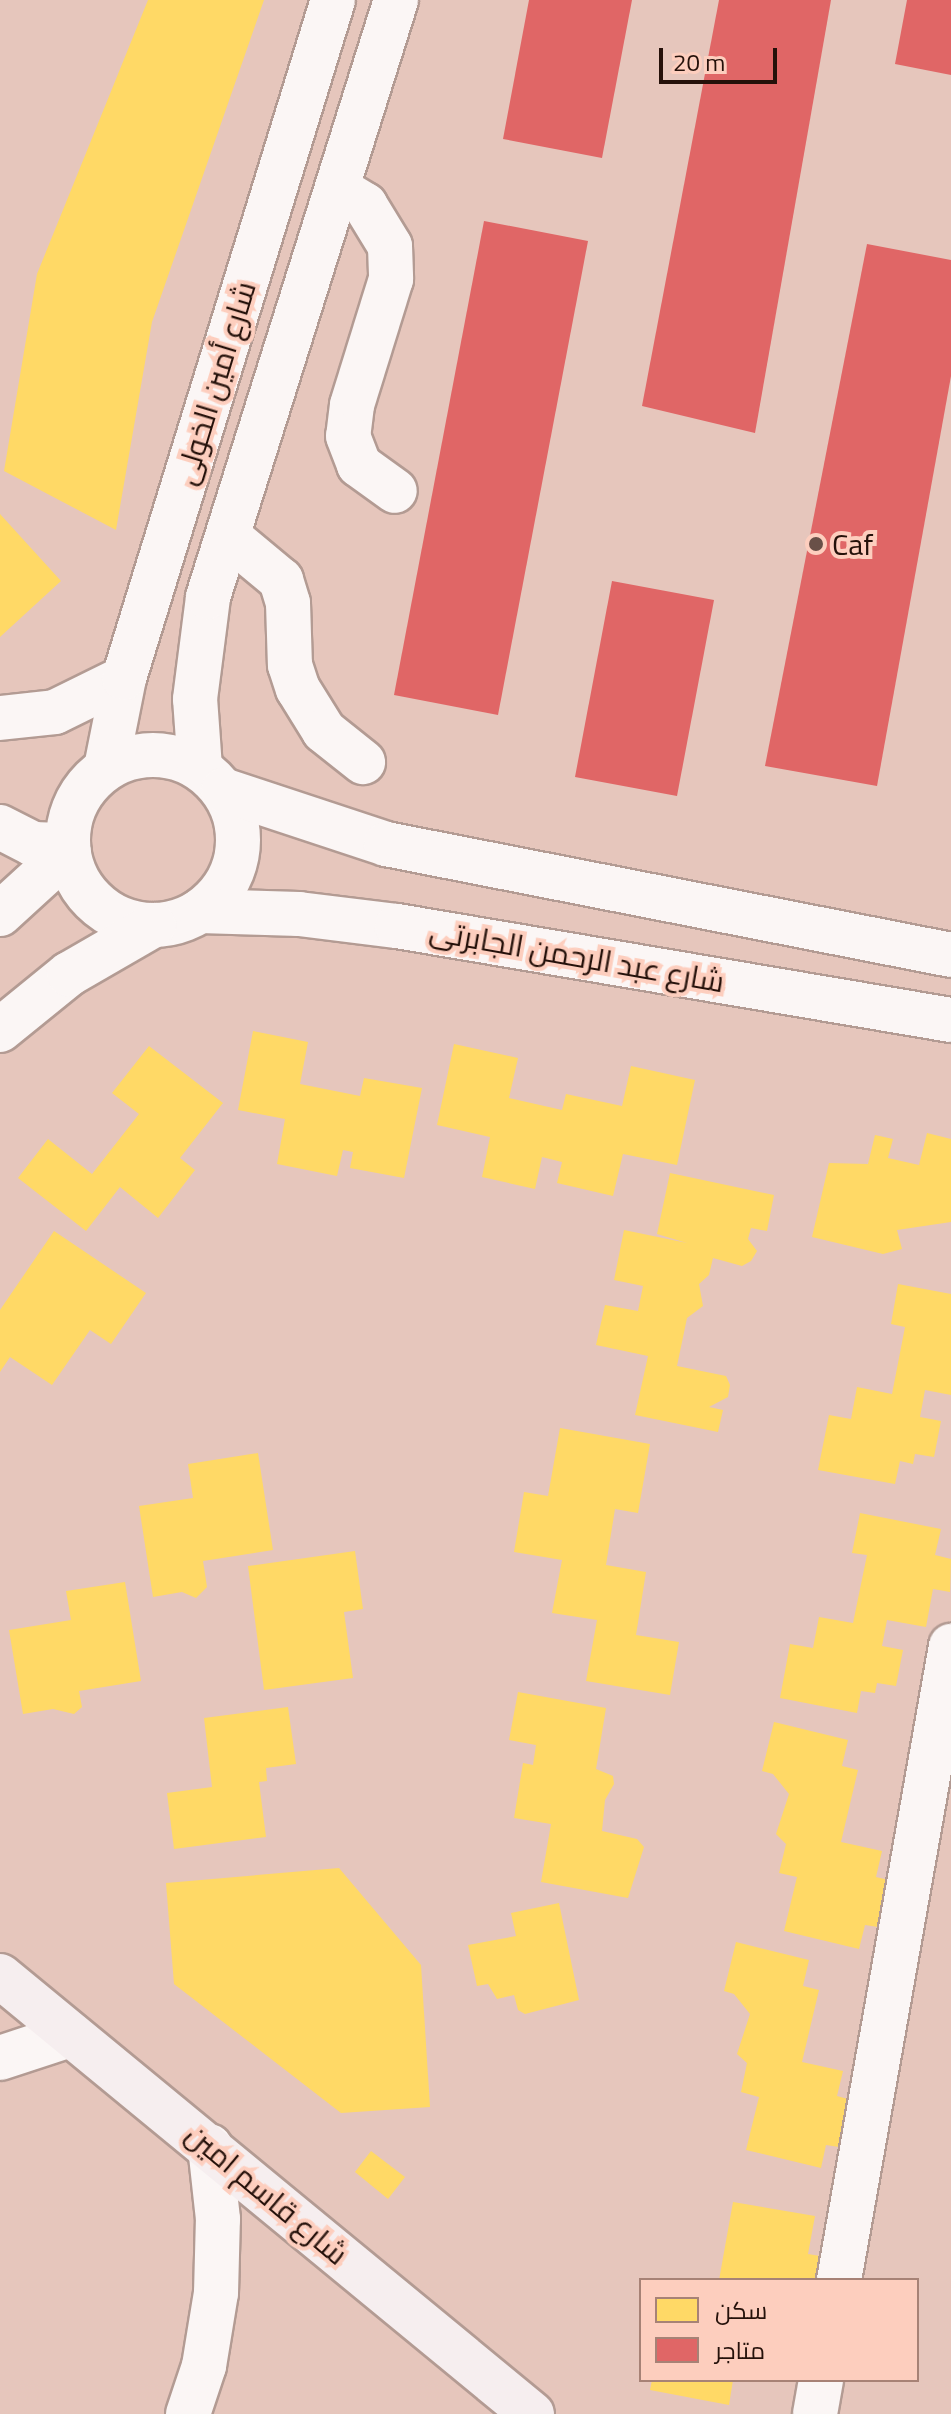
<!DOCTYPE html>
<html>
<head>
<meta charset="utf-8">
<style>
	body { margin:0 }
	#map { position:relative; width:951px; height:2414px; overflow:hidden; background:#e6c6bc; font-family:"Titillium Web",Cairo,sans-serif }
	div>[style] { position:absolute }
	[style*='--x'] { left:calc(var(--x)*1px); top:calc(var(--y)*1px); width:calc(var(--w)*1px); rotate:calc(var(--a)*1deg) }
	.homes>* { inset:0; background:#ffd966 }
	.shops>* { inset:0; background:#e06666 }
	.roads { filter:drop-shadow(2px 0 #b39b93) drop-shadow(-2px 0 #b39b93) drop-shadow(0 2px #b39b93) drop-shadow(0 -2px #b39b93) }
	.minor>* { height:44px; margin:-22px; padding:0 22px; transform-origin:22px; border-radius:22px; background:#fbf6f5 }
	.minor>.ring { margin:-22px; padding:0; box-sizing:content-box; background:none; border:44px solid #fbf6f5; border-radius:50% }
	.major>* { height:44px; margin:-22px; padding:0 22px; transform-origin:22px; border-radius:22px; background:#f6eeef }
	.dots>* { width:22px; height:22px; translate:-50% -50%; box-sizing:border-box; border:4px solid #fdcebe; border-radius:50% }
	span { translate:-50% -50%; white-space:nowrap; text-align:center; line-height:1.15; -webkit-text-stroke:8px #fdcebe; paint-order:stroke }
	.street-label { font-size:30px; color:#25110a }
	.poi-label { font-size:30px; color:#25110a }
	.left { translate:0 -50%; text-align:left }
	.legend { position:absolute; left:639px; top:2278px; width:280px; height:104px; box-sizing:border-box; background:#fdcebe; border:2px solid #a78276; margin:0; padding:10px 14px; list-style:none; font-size:24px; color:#25110a }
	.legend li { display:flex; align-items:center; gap:16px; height:40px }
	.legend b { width:40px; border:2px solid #a78276 }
	.scale { position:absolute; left:659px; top:48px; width:118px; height:36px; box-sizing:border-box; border:4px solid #25110a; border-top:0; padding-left:10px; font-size:24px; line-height:28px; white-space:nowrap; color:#25110a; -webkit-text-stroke:6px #fdcebe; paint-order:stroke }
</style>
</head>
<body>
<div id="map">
	<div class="homes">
		<i style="clip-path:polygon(148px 0,264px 0,152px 322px,116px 530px,4px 471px,37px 274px)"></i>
		<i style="clip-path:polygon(0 514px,61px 581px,0 637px)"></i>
		<i style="clip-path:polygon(253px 1031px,308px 1042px,300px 1084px,360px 1096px,364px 1078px,422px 1088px,404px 1178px,350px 1168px,353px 1152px,343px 1150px,337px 1176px,277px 1164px,285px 1119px,238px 1110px)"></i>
		<i style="clip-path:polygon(454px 1044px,518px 1058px,509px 1098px,562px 1110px,566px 1094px,622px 1106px,631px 1066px,695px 1080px,677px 1165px,623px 1154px,613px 1196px,557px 1183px,562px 1162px,542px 1157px,535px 1189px,482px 1177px,490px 1137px,437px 1125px)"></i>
		<i style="clip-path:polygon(149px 1046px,223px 1103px,180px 1158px,195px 1170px,158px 1218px,120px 1187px,86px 1231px,18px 1178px,48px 1139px,92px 1174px,139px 1114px,112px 1093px)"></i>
		<i style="clip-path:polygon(927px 1133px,951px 1139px,951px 1222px,897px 1230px,902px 1249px,883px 1254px,812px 1237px,829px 1163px,868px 1164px,875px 1135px,893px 1139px,888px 1158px,919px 1165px)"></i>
		<i style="clip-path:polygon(670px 1173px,774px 1195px,767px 1231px,751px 1228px,748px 1239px,757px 1251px,751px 1261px,742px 1266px,713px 1258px,709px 1275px,699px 1284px,703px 1306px,687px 1318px,677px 1366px,726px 1376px,730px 1385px,728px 1397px,709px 1407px,723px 1410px,718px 1432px,635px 1415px,648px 1356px,596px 1345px,605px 1305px,638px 1311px,643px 1286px,614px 1280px,624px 1230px,687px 1243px,657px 1234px)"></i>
		<i style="clip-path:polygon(54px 1231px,146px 1293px,111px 1344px,90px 1330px,52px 1385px,10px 1357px,0 1372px,0 1310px)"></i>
		<i style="clip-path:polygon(898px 1284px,951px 1294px,951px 1395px,925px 1390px,920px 1417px,941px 1421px,934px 1457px,915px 1454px,913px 1464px,900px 1461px,895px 1484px,818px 1470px,829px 1415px,851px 1419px,857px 1387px,892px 1394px,905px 1327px,891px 1324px)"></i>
		<i style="clip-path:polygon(560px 1428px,650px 1444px,638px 1513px,615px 1509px,606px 1565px,646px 1572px,636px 1635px,679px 1642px,670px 1695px,586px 1681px,597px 1620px,552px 1613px,562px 1560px,514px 1552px,524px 1492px,548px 1496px)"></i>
		<i style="clip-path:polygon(258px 1453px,273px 1550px,203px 1561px,207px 1587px,196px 1598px,182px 1592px,153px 1597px,139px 1506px,193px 1498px,188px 1464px)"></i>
		<i style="clip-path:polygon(860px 1513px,941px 1529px,935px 1555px,951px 1559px,950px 1592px,933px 1589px,926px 1627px,887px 1620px,882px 1646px,903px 1650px,896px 1686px,877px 1683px,875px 1693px,861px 1691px,857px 1713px,780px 1698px,790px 1644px,813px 1648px,819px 1617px,853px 1623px,867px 1555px,852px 1553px)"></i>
		<i style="clip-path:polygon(355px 1551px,363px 1609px,344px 1612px,353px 1678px,264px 1690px,248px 1566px)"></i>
		<i style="clip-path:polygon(125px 1582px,141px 1681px,79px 1691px,82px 1707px,74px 1714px,53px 1709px,23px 1714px,9px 1630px,71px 1620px,66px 1591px)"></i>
		<i style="clip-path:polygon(518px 1692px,606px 1708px,596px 1769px,613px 1776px,614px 1784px,605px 1800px,602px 1831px,637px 1839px,644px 1847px,628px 1898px,541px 1882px,551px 1824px,514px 1818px,523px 1763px,533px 1765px,536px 1745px,509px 1740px)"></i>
		<i style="clip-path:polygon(288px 1707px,296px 1764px,266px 1768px,267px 1781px,259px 1782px,266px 1837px,174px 1849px,167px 1793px,212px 1787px,204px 1718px)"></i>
		<i style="clip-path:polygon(774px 1722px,848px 1740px,842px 1766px,858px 1770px,841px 1842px,882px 1851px,876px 1877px,901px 1883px,892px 1918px,881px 1916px,878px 1927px,865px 1925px,859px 1949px,784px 1931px,797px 1877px,779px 1873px,786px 1844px,776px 1834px,789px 1794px,773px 1774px,762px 1771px)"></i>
		<i style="clip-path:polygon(339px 1868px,421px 1965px,430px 2107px,341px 2113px,174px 1984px,166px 1883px)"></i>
		<i style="clip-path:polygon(559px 1903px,579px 2000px,525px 2014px,518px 2010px,514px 1995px,497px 1999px,488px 1984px,477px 1986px,468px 1945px,516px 1936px,511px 1913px)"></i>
		<i style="clip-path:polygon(736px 1942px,809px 1960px,803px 1986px,819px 1990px,802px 2062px,843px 2071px,837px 2096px,862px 2103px,854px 2138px,842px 2135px,839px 2147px,826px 2145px,821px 2168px,746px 2150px,759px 2097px,741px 2092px,747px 2063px,737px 2054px,750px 2014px,734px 1994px,724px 1991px)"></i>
		<i style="clip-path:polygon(371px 2151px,405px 2177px,388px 2199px,355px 2172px)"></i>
		<i style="clip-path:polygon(733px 2202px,815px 2216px,808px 2254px,832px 2258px,828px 2280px,719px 2280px)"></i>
		<i style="clip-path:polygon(652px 2380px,733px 2380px,729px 2405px,650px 2390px)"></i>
	</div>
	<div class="shops">
		<i style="clip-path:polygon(529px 0,632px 0,602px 158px,503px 139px)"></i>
		<i style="clip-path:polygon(719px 0,831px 0,755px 433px,642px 406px)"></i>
		<i style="clip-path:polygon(907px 0,951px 0,951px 75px,895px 64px)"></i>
		<i style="clip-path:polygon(484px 221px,588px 241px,498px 715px,394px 695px)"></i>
		<i style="clip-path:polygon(867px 244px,951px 260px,951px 376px,877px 786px,765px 766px)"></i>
		<i style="clip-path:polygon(612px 581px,714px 600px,677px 796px,575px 777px)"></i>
	</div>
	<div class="roads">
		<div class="minor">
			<i style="--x:337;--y:188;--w:33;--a:31"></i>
			<i style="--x:365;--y:205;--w:48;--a:58.6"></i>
			<i style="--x:390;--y:246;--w:33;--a:88"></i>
			<i style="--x:391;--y:279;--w:132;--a:107.2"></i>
			<i style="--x:352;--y:405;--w:31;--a:97"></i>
			<i style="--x:348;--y:436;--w:31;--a:69"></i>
			<i style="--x:359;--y:465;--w:44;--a:35.8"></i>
			<i style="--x:228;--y:536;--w:69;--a:39.7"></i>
			<i style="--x:281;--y:580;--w:24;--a:73"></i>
			<i style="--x:288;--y:603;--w:62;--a:88.2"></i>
			<i style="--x:290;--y:665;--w:25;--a:72"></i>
			<i style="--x:298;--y:689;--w:49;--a:58.2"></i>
			<i style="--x:324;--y:731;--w:50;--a:38.5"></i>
			<i style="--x:0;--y:718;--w:55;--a:-6.2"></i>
			<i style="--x:55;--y:712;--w:77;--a:-26.2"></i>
			<i class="ring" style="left:68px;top:755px;width:126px;height:126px"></i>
			<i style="--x:106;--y:768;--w:92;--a:-78.7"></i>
			<i style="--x:124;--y:678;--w:709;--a:-72.87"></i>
			<i style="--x:200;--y:768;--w:69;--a:-94.1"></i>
			<i style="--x:195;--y:699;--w:103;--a:-82.7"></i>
			<i style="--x:208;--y:597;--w:626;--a:-72.52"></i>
			<i style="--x:223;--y:790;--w:172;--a:18.3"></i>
			<i style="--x:386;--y:844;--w:576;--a:11.11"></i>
			<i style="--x:0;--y:827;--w:37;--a:27"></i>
			<i style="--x:33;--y:844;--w:35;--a:2"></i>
			<i style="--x:200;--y:911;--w:99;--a:1.7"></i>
			<i style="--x:299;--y:914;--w:99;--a:7"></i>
			<i style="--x:397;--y:926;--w:562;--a:9.63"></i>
			<i style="--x:0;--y:914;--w:93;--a:-42.4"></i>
			<i style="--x:0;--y:1030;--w:89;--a:-39.1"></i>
			<i style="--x:69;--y:974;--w:98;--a:-30"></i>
			<i style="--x:0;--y:2058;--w:74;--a:-18.2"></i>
			<i style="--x:839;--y:2280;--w:644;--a:-79.98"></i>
			<i style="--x:188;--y:2414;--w:51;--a:-71.6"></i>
			<i style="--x:204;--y:2366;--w:74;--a:-80.7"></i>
			<i style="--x:216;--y:2293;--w:74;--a:-88.5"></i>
			<i style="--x:218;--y:2219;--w:73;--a:-96.3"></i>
			<i style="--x:815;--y:2414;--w:35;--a:-80"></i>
		</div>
		<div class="major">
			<i style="--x:0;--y:1976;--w:689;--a:39.46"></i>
		</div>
	</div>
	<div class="dots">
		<i style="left:816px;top:544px;background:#695048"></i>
	</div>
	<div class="street-label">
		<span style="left:215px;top:383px;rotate:-73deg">شارع أمين الخولى</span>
		<span style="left:577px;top:956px;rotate:10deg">شارع عبد الرحمن الجابرتى</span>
		<span style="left:267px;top:2194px;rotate:40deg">شارع قاسم امين</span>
	</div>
	<div class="poi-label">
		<span class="left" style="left:832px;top:544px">Caf</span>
	</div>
	<ul class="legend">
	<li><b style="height:22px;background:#ffd966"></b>سكن</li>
	<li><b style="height:22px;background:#e06666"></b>متاجر</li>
	</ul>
	<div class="scale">20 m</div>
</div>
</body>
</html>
